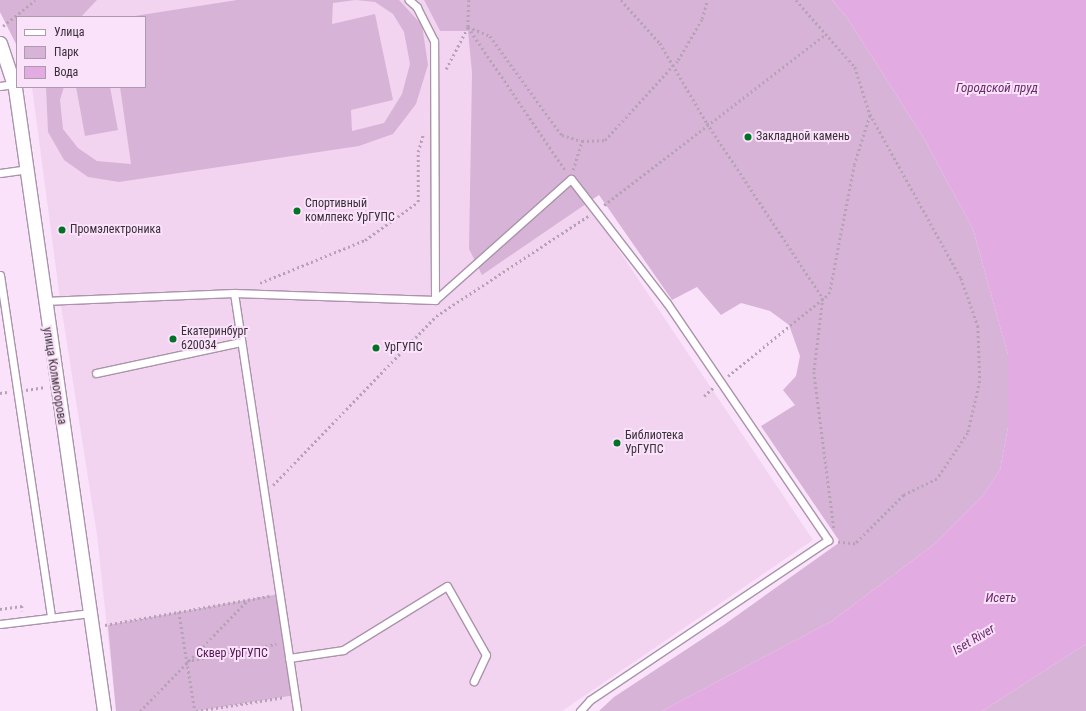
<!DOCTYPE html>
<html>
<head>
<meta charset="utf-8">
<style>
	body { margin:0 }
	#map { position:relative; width:1086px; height:711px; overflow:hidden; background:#fae2fa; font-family:"Roboto Condensed",sans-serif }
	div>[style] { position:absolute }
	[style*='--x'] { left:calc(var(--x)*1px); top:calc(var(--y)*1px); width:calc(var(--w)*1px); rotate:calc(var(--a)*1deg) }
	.built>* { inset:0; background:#f2d4f1 }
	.green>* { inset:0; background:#d7b4d7 }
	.water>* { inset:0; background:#e2abe1 }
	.path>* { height:2.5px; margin-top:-1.25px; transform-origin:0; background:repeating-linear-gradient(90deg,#b5a2b5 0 2px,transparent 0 5px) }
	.roads { filter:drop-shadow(1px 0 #aa94aa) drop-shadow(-1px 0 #aa94aa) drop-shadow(0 1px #aa94aa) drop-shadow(0 -1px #aa94aa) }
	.service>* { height:7px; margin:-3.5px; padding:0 3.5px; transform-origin:3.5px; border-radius:3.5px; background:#fff }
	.minor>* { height:13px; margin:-6.5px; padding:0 6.5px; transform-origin:6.5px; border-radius:6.5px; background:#fff }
	.dots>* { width:11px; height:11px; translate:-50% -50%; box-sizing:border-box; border:2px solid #fae2fa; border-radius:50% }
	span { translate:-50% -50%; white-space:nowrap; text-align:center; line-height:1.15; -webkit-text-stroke:4px #fae2fa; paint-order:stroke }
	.poi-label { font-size:12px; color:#392f39 }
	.left { translate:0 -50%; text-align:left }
	.street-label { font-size:12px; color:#392f39 }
	.park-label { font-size:12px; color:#541456 }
	.water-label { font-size:13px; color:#6b2b6c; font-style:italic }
	.legend { position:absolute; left:16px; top:16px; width:130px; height:72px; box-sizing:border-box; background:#fae2fa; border:1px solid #ad9aad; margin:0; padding:5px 7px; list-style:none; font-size:12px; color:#392f39 }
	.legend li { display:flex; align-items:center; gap:8px; height:20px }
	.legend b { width:20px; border:1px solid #ad9aad }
</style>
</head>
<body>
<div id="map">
	<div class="built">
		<i style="clip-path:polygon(97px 0,424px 0,440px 31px,468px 31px,562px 177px,604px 228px,813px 540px,562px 711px,116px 711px,97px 535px,60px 299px,32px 87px,145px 87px,145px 17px,81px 17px)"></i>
	</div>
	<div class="green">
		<i style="clip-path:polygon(0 0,97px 0,81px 17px,17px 17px,17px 46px,0 12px)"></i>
		<i style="clip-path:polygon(evenodd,237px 0,399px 0,422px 25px,428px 65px,416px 104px,393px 134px,359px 146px,119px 182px,88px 177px,64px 160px,48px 132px,46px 87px,64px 87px,60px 100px,63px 129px,78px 148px,97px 161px,131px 164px,120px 87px,145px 87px,145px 17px,128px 17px,237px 0,356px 0,375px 2px,393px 14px,404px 32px,410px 64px,402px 94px,384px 123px,352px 131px,351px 110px,393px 100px,375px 14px,332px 24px,333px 3px,356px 0)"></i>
		<i style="clip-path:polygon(424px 0,832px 0,846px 16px,922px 135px,973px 229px,1008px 355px,1008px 427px,1000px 470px,982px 497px,936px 543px,832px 621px,662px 711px,599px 711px,614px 697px,725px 624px,840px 542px,761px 426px,795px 405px,783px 390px,796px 376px,800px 356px,789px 325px,770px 311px,741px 303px,721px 315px,697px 287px,672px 300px,599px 195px,482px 275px,469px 249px,472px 73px,468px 31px,440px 31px)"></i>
		<i style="clip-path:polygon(76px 87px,110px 87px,118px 130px,85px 136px)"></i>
		<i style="clip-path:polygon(279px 594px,295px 695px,196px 711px,116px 711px,108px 625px)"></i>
		<i style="clip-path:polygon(1086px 644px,1086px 711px,982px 711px)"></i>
	</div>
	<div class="water">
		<i style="clip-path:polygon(832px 0,1086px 0,1086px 644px,982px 711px,662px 711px,832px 621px,936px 543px,982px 497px,1000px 470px,1008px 427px,1008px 355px,973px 229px,922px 135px,846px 16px)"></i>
	</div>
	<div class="path">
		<i style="--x:469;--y:0;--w:27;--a:92"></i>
		<i style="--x:468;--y:27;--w:174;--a:55.8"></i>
		<i style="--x:621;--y:0;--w:58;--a:47.8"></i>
		<i style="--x:660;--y:43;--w:93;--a:59.6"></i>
		<i style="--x:707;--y:123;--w:210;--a:56.5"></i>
		<i style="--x:823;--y:298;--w:75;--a:96.9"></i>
		<i style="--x:814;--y:372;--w:158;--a:82.7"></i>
		<i style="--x:796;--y:0;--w:89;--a:48.6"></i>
		<i style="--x:855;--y:67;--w:49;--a:72.3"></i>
		<i style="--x:870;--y:114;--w:188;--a:61"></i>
		<i style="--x:961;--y:278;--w:51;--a:70.5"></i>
		<i style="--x:978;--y:326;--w:55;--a:87.9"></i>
		<i style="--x:980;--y:381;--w:53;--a:103"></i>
		<i style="--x:968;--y:433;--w:55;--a:124"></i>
		<i style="--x:937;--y:479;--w:37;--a:154"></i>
		<i style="--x:904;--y:495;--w:69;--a:135"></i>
		<i style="--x:855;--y:544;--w:17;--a:-173"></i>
		<i style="--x:3;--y:26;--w:41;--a:-39.1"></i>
		<i style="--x:446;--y:69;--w:47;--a:-62.4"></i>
		<i style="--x:468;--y:27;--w:24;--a:22"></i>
		<i style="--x:490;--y:36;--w:122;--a:54"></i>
		<i style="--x:562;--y:135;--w:21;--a:17"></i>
		<i style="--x:582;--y:141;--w:23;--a:-2"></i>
		<i style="--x:605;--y:140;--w:108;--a:-47.6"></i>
		<i style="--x:678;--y:60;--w:48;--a:-59.7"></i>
		<i style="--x:702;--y:19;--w:20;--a:-75"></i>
		<i style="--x:573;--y:170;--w:30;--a:-73"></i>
		<i style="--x:604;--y:205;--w:280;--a:-37.6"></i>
		<i style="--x:260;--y:283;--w:113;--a:-22.3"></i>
		<i style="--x:365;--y:240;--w:65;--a:-35.6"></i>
		<i style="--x:418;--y:202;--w:50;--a:-90"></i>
		<i style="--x:418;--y:152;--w:19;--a:-74"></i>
		<i style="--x:728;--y:376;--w:130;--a:-39.1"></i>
		<i style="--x:829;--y:294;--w:131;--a:-79"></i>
		<i style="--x:854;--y:165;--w:53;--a:-72.6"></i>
		<i style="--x:26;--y:390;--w:18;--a:-9"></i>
		<i style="--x:0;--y:393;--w:7;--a:-8"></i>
		<i style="--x:704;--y:396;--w:12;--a:-42"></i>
		<i style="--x:273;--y:485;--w:235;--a:-46"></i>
		<i style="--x:436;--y:316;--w:182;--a:-33.3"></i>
		<i style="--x:0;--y:609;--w:22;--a:-8"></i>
		<i style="--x:22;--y:606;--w:5;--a:90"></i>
		<i style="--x:179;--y:612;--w:100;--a:80.8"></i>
		<i style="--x:105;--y:625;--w:167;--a:-10"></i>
		<i style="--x:187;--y:661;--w:91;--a:-10.8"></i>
		<i style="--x:140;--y:711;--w:155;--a:-45.8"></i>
		<i style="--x:196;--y:711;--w:90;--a:-8.9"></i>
	</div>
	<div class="roads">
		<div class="service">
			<i style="--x:0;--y:86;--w:14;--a:-8"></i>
			<i style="--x:0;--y:173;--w:27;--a:-8"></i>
			<i style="--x:0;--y:275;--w:346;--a:81.5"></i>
			<i style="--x:234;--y:293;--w:423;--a:81.4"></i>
			<i style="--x:435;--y:300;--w:182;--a:-41.7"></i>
			<i style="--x:571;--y:179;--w:157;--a:52.3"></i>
			<i style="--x:667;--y:303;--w:287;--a:55.8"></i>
			<i style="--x:828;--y:540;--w:287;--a:146.1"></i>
			<i style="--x:590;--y:700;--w:15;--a:132"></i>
			<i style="--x:44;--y:301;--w:190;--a:-2.4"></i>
			<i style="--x:234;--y:293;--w:201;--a:2"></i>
			<i style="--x:435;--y:300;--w:259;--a:-90.2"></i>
			<i style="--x:434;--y:41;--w:38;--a:-117"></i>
			<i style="--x:417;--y:7;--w:11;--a:-139"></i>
			<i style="--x:96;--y:373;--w:148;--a:-12.1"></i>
			<i style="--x:0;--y:624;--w:91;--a:-7"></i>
			<i style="--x:289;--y:658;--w:55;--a:-8.4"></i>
			<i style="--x:343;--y:650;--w:122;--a:-31.6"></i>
			<i style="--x:447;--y:586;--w:79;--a:60.5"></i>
			<i style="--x:486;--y:655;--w:29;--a:115"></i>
		</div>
		<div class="minor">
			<i style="--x:0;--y:43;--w:47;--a:71.6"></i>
			<i style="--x:15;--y:88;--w:629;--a:81.87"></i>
		</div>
	</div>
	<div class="dots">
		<i style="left:748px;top:137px;background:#017225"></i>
		<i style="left:297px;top:211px;background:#017225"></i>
		<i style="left:62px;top:230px;background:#017225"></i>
		<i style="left:173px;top:339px;background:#017225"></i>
		<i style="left:376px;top:348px;background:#017225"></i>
		<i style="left:617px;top:443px;background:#017225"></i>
	</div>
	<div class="poi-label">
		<span class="left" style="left:756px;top:137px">Закладной камень</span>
		<span class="left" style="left:305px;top:211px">Спортивный<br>комлпекс УрГУПС</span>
		<span class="left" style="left:70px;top:230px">Промэлектроника</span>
		<span class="left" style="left:181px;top:339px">Екатеринбург<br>620034</span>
		<span class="left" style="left:384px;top:348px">УрГУПС</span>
		<span class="left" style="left:625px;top:443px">Библиотека<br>УрГУПС</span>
	</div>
	<div class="street-label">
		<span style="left:54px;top:376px;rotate:81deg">улица Колмогорова</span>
	</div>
	<div class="park-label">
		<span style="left:232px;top:654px">Сквер УрГУПС</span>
	</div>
	<div class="water-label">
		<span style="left:997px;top:88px">Городской пруд</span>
		<span style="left:1001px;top:598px">Исеть</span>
		<span style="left:974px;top:640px;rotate:-31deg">Iset River</span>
	</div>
	<ul class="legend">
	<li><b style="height:5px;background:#fff"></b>Улица</li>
	<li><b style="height:11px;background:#d7b4d7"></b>Парк</li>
	<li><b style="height:11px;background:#e2abe1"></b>Вода</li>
	</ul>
</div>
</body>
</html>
